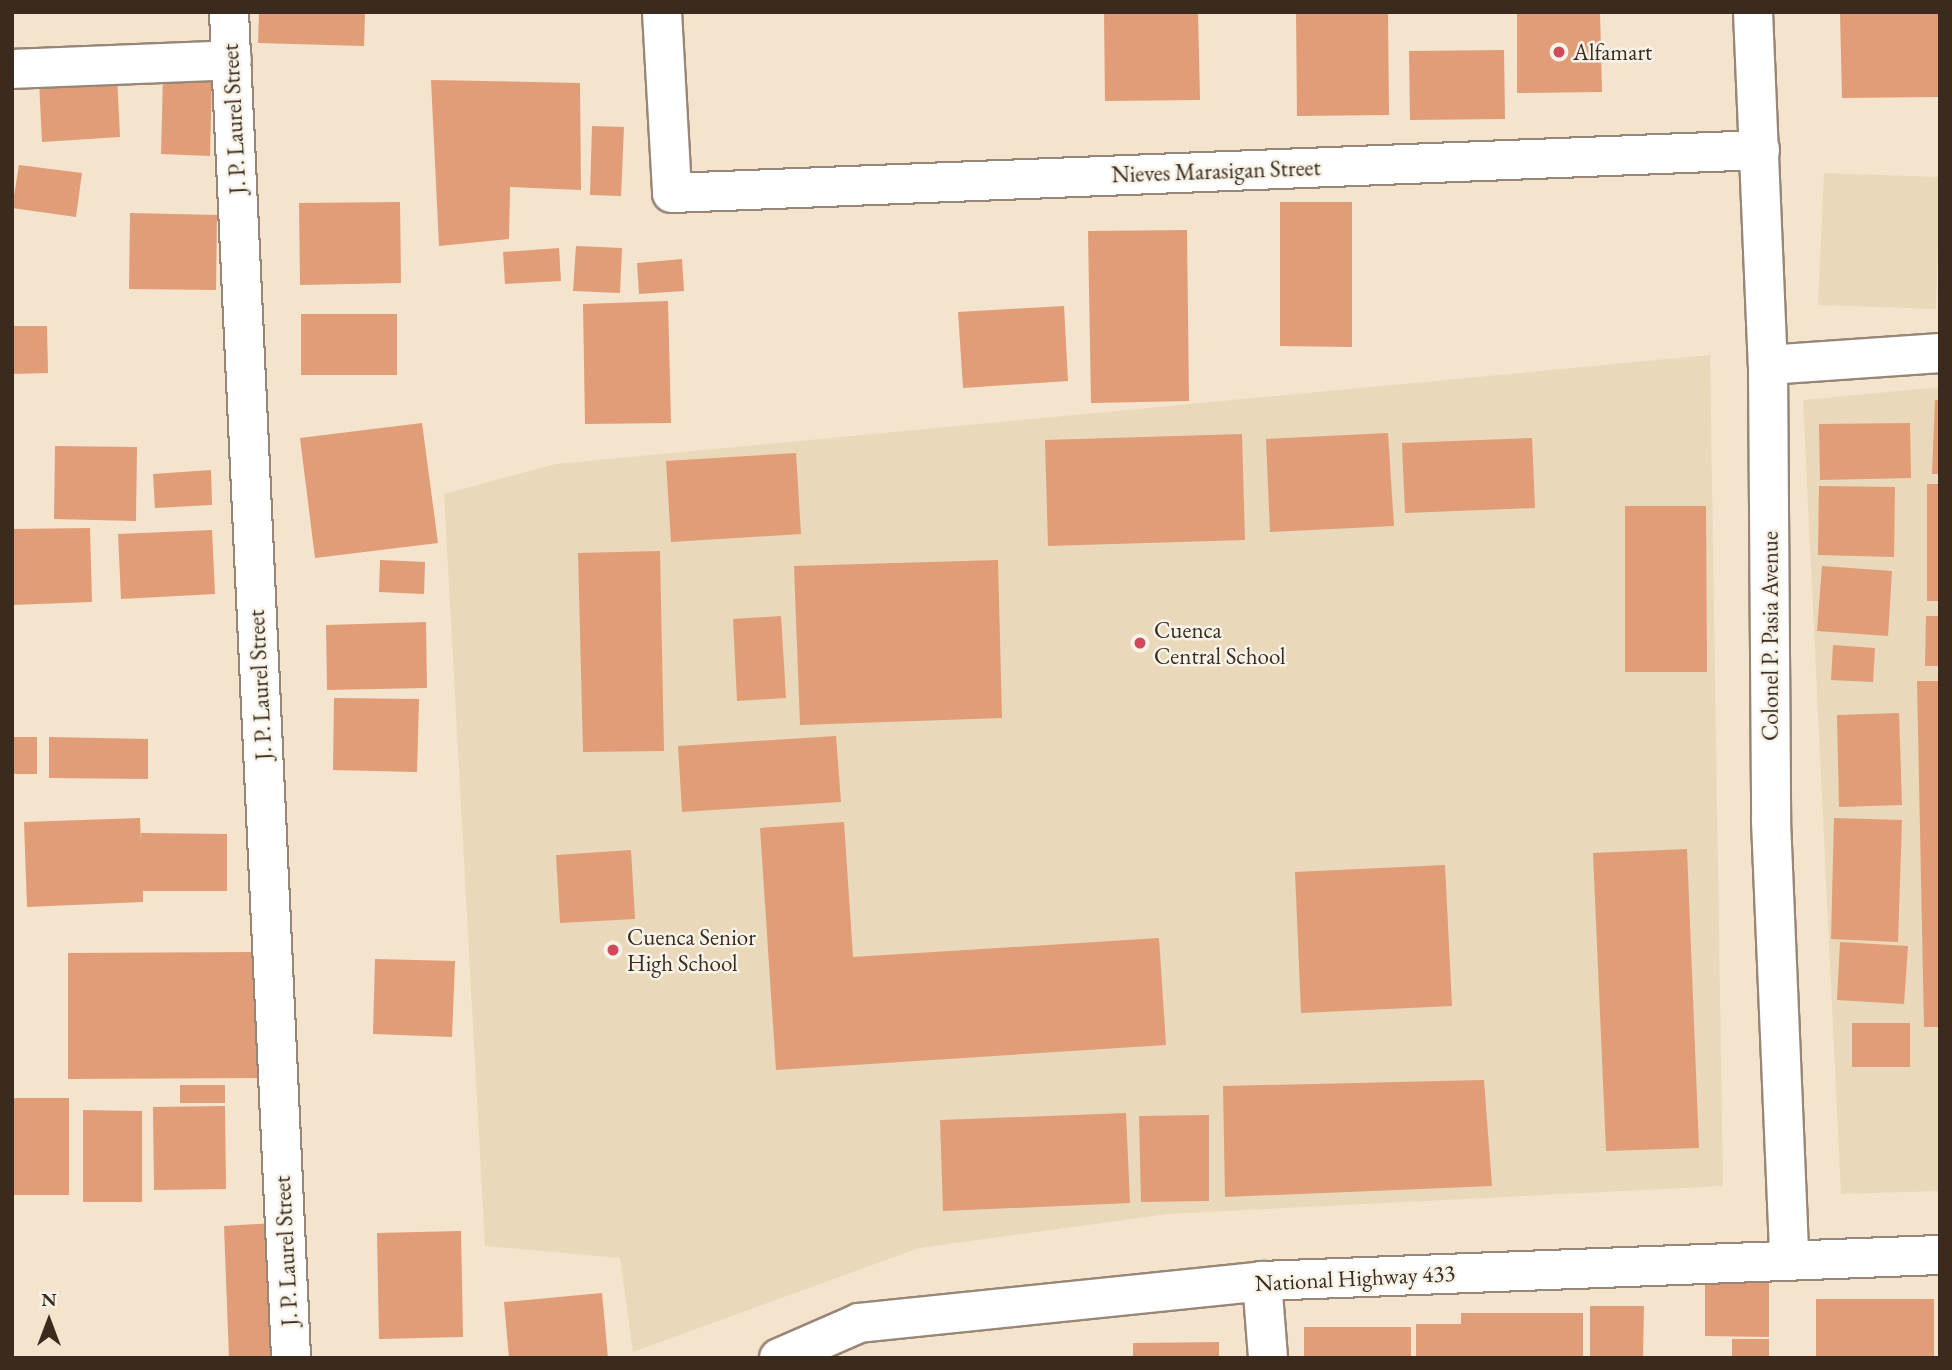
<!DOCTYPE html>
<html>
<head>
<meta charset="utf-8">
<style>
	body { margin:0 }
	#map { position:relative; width:1952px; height:1370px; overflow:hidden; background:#f4e4cd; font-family:"EB Garamond",serif }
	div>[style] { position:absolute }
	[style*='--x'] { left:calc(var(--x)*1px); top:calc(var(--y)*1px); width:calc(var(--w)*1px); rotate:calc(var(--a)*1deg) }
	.built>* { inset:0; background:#e9d9ba }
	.building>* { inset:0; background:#e19c78 }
	.roads { filter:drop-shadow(2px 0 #988776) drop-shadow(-2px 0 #988776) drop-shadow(0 2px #988776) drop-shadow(0 -2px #988776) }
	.minor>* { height:38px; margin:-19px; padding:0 19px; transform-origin:19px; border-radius:19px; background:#fff }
	.primary>* { height:38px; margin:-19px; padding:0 19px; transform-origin:19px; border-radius:19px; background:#fff }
	.dots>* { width:19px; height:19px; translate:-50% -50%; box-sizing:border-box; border:4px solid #f7f3e8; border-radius:50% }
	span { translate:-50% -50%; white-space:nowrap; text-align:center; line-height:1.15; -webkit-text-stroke:5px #f7f3e8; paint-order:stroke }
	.poi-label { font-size:23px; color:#3b2a1e }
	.left { translate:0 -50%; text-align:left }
	.street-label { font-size:23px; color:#3b2a1e }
	.frame { position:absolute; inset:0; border:14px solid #3b2a1e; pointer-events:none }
	.north { position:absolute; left:14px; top:1286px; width:70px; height:70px; -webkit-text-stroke:5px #f7f3e8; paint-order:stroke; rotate:0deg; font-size:19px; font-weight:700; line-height:28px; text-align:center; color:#3b2a1e }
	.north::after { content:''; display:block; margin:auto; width:24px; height:32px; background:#3b2a1e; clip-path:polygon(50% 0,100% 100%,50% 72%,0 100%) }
</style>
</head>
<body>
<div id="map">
	<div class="built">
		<i style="clip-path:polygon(1824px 173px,1940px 177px,1936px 309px,1818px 305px)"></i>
		<i style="clip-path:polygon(1710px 355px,1723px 1186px,1168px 1214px,919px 1248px,633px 1352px,620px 1258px,485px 1246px,444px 494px,556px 464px)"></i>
		<i style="clip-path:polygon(1940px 387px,1940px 1191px,1841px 1194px,1803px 400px)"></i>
	</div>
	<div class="building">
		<i style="clip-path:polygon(259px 12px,365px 12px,364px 46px,258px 43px)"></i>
		<i style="clip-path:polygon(1104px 12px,1198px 12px,1200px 100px,1105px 101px)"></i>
		<i style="clip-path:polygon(1296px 12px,1388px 12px,1389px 115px,1297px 116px)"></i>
		<i style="clip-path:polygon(1517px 12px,1600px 12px,1602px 92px,1517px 93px)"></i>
		<i style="clip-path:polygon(1840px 12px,1940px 12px,1940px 97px,1842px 98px)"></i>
		<i style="clip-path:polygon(1504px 50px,1505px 119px,1410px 120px,1409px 51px)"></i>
		<i style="clip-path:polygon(117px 76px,120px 137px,42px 142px,39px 80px)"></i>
		<i style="clip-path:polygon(163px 76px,212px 77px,210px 156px,161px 154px)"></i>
		<i style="clip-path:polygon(431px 80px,580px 83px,581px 190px,510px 187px,509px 239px,439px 246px)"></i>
		<i style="clip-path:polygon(592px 126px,624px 127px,621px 196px,590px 195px)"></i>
		<i style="clip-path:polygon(19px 165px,82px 173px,76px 217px,12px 208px)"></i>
		<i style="clip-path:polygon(400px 202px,401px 283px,300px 285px,299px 203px)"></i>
		<i style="clip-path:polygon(1280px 202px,1352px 202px,1352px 347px,1280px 346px)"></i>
		<i style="clip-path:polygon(130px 213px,217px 215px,216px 290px,129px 289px)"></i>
		<i style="clip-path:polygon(1187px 230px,1189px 401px,1091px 403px,1088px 231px)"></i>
		<i style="clip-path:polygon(576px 246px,622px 248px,620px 293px,573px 291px)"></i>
		<i style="clip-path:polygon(559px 248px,561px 281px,505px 284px,503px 252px)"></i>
		<i style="clip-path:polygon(682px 259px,684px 291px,639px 294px,637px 263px)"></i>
		<i style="clip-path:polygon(668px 301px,671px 423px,585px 424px,583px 304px)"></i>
		<i style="clip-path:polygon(1064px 306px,1068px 381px,963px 388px,958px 312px)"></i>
		<i style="clip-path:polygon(301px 314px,397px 314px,397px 375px,301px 375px)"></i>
		<i style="clip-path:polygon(12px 326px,47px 326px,48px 373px,12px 374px)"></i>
		<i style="clip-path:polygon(1935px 400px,1940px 400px,1940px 474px,1932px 474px)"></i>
		<i style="clip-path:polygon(422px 423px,438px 543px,315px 558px,300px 438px)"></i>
		<i style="clip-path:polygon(1910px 423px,1911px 478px,1820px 480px,1819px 424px)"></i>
		<i style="clip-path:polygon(1388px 433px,1394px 526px,1270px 532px,1266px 439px)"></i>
		<i style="clip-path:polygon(1242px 434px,1245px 540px,1048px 546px,1045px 440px)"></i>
		<i style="clip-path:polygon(1532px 438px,1535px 508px,1405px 513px,1402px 443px)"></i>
		<i style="clip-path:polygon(55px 446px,137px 447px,136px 521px,54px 519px)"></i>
		<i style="clip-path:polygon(796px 453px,801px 534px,671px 542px,666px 461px)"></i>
		<i style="clip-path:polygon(211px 470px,212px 505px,155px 508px,153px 474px)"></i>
		<i style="clip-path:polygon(1927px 484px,1940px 484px,1940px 601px,1927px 601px)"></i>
		<i style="clip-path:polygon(1819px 486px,1895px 487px,1894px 557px,1818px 555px)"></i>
		<i style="clip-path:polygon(1625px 506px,1706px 506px,1707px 672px,1625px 672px)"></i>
		<i style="clip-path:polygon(90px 528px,92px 602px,12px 605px,12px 529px)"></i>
		<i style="clip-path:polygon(212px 530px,215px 594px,121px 599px,118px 534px)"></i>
		<i style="clip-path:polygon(660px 551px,664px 751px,583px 752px,578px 553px)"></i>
		<i style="clip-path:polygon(380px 560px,425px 562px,424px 594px,379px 592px)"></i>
		<i style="clip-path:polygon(998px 560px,1002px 718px,800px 725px,794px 566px)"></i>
		<i style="clip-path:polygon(1822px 566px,1892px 571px,1888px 636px,1817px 631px)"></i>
		<i style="clip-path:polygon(781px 616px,786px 698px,737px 701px,733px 619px)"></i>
		<i style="clip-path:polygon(1926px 616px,1940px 616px,1940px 666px,1925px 666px)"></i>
		<i style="clip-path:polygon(426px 622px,427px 688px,327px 690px,326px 625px)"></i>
		<i style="clip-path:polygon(1833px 645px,1875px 648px,1873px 682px,1831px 680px)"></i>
		<i style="clip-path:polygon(1917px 681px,1940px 681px,1940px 1027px,1924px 1027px)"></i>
		<i style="clip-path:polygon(334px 698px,419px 699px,417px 772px,333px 770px)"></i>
		<i style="clip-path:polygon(1899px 713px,1902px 805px,1839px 807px,1837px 715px)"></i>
		<i style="clip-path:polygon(836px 736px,841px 802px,682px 812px,678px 746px)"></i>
		<i style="clip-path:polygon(12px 737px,37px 737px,37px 774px,12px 774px)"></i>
		<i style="clip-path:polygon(49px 737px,148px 739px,148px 779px,49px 778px)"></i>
		<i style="clip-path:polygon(140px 818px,141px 842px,141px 833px,227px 834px,227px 891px,143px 891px,143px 902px,27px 907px,24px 822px)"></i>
		<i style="clip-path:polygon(1834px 818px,1902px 820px,1898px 942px,1831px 939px)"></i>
		<i style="clip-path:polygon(844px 822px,853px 957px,1159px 938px,1166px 1045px,776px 1070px,760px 828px)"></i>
		<i style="clip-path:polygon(1687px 849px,1699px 1148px,1606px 1151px,1593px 853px)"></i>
		<i style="clip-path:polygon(631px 850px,635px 919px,560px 923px,556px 855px)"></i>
		<i style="clip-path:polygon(1445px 865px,1452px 1006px,1301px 1013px,1295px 872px)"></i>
		<i style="clip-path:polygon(1840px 942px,1908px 946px,1904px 1004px,1837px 1000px)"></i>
		<i style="clip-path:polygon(271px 952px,272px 1078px,68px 1079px,68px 953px)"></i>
		<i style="clip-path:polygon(375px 959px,455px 961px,452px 1037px,373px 1034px)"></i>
		<i style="clip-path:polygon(1852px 1023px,1910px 1023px,1910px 1067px,1852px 1067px)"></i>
		<i style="clip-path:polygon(1484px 1080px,1492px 1186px,1225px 1197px,1223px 1086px)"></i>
		<i style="clip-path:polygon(180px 1085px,225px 1085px,225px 1103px,180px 1103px)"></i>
		<i style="clip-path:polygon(12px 1098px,69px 1098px,69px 1195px,12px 1195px)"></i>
		<i style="clip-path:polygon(225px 1106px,226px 1189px,154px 1190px,153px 1107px)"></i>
		<i style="clip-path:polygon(83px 1110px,142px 1111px,142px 1202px,83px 1202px)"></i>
		<i style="clip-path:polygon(1126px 1113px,1130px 1203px,943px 1211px,940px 1120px)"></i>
		<i style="clip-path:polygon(1209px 1115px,1209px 1201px,1141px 1202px,1139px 1116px)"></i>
		<i style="clip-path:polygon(275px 1223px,280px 1358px,229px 1358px,224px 1226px)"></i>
		<i style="clip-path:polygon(461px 1231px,463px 1337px,379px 1339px,377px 1233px)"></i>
		<i style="clip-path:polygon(1705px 1281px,1769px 1281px,1769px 1337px,1705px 1336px)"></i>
		<i style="clip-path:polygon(602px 1293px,608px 1358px,509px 1358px,504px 1302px)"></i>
		<i style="clip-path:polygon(1816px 1299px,1934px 1299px,1934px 1358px,1816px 1358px)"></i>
		<i style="clip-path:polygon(1590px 1306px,1644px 1306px,1643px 1358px,1590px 1358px)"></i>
		<i style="clip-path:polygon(1461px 1313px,1583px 1313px,1583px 1358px,1416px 1358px,1416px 1324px,1461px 1324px)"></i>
		<i style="clip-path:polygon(1304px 1327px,1411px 1327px,1411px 1358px,1304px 1358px)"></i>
		<i style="clip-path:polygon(1732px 1339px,1769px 1339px,1769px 1358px,1732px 1358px)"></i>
		<i style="clip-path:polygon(1219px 1342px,1219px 1358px,1133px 1358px,1133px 1343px)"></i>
	</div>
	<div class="roads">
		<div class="minor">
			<i style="--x:229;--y:12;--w:1347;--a:87.36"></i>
			<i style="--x:662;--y:12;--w:181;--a:86.8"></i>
			<i style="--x:672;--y:193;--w:1089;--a:-2.26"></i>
			<i style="--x:1753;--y:12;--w:353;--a:87.6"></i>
			<i style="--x:1768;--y:365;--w:456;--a:89.6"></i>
			<i style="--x:1771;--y:821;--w:438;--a:87.6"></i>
			<i style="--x:12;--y:69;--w:220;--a:-2.3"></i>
			<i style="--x:1768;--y:365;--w:172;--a:-4"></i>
			<i style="--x:1262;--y:1281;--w:77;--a:85.5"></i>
		</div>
		<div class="primary">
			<i style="--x:779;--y:1358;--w:87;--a:-23.6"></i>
			<i style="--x:859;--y:1323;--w:405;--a:-5.9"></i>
			<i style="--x:1262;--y:1281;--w:678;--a:-2.2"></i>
		</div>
	</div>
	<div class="dots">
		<i style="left:1559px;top:52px;background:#d1495b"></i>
		<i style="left:1140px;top:643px;background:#d1495b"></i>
		<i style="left:613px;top:950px;background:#d1495b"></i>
	</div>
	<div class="poi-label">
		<span class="left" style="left:1573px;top:52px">Alfamart</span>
		<span class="left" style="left:1154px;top:643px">Cuenca<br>Central School</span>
		<span class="left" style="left:627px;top:950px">Cuenca Senior<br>High School</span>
	</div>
	<div class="street-label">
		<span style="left:234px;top:119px;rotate:-93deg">J. P. Laurel Street</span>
		<span style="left:1216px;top:171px;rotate:-2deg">Nieves Marasigan Street</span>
		<span style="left:1770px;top:636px;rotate:-90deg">Colonel P. Pasia Avenue</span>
		<span style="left:260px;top:685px;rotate:-93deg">J. P. Laurel Street</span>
		<span style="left:286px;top:1251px;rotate:-93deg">J. P. Laurel Street</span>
		<span style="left:1355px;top:1278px;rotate:-3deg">National Highway 433</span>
	</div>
	<div class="frame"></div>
	<div class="north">N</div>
</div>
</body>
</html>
